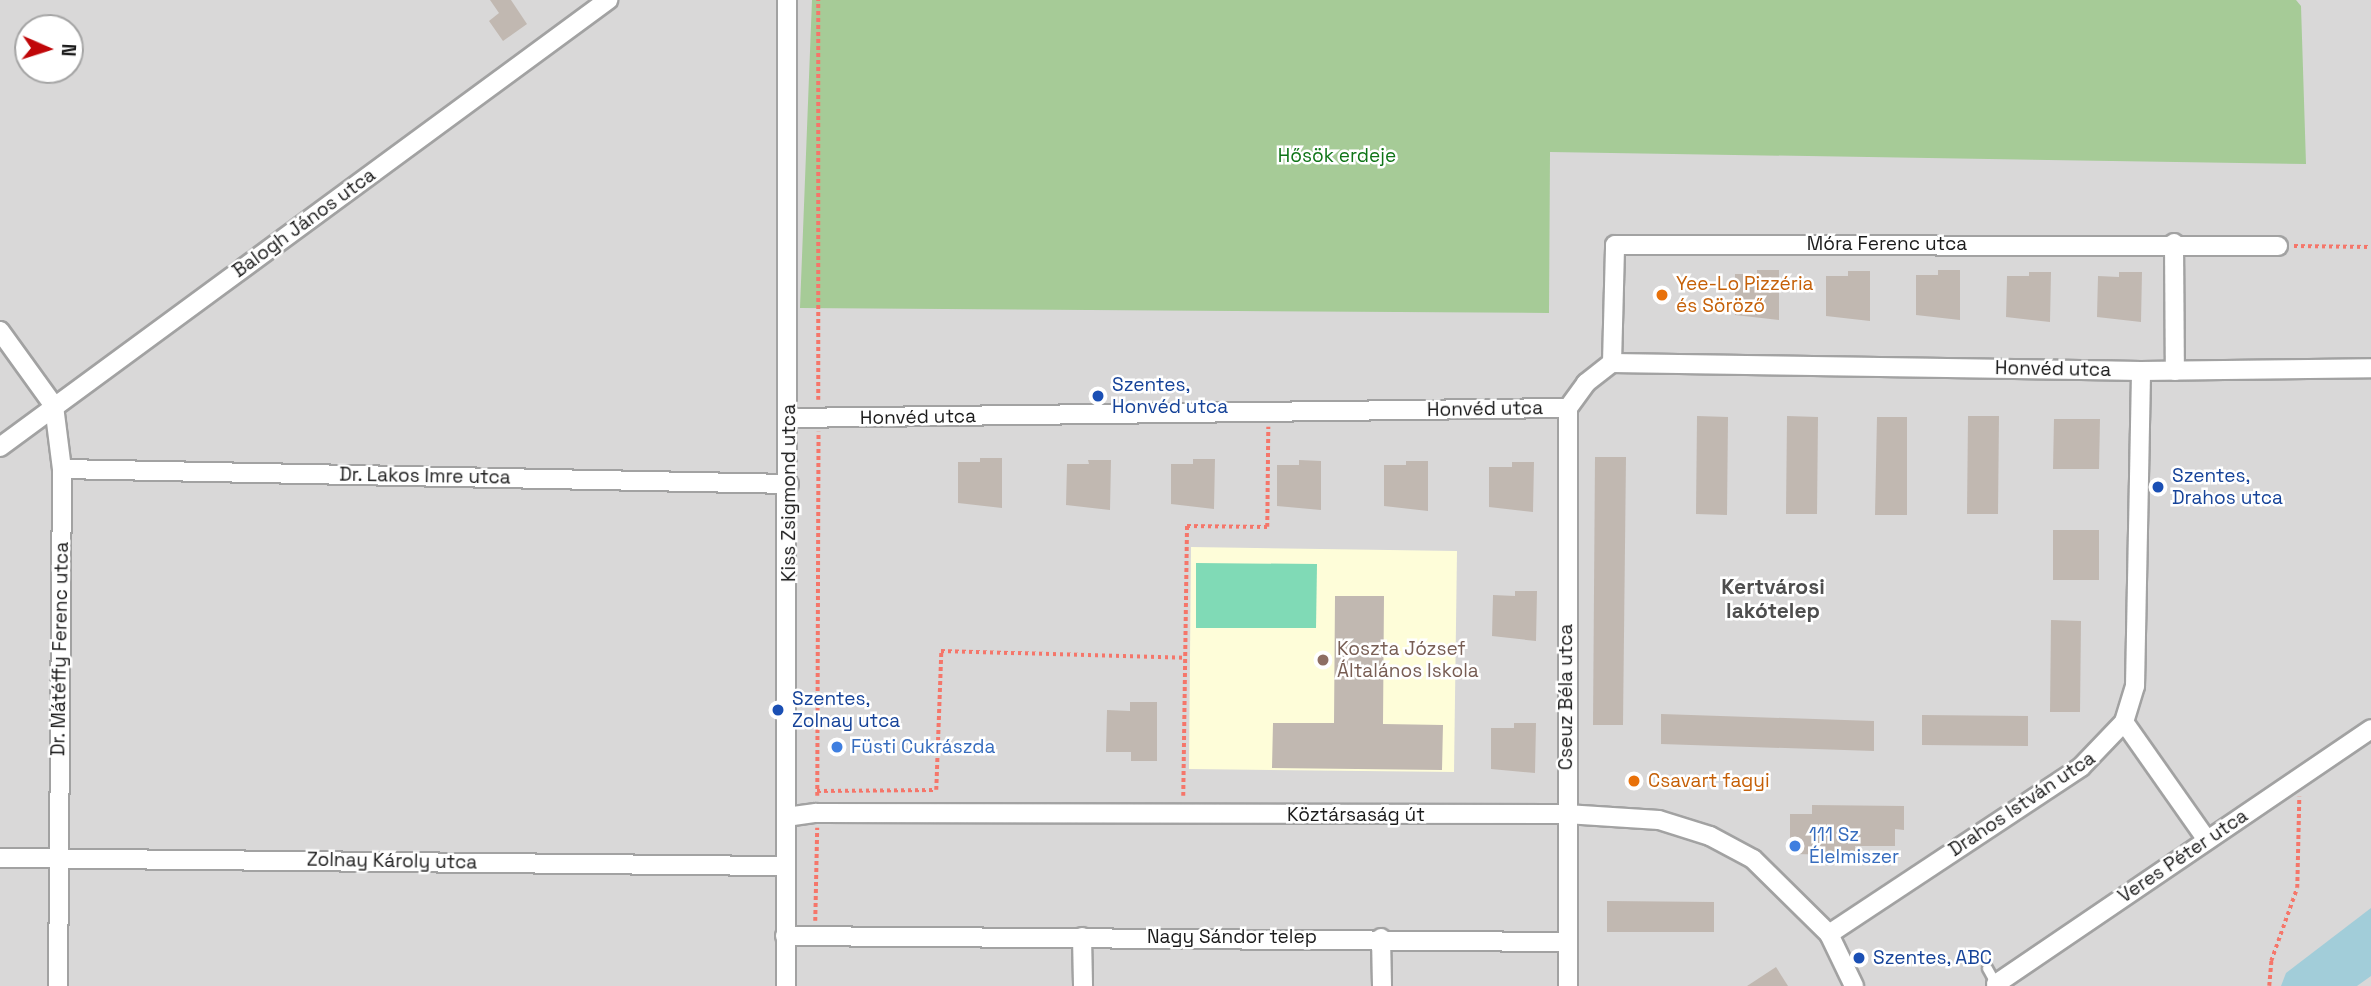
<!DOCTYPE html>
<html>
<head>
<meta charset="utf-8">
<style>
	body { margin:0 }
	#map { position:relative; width:2371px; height:986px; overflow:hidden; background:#ece8e1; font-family:"Space Grotesk",sans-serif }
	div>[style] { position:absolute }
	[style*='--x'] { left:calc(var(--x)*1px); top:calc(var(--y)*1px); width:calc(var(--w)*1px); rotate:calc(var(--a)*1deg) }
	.residential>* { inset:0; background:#d9d8d8 }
	.education>* { inset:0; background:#fefdd9 }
	.forest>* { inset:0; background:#a6cb97 }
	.pitch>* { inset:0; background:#80dab6 }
	.water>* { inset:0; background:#a2cdd9 }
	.building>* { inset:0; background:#c1b8b1 }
	.path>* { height:3.5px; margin-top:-1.75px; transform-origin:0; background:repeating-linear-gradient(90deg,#f5766a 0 3.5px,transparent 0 7px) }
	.roads { filter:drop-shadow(2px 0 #a2a2a2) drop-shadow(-2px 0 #a2a2a2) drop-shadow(0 2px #a2a2a2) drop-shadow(0 -2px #a2a2a2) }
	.service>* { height:9px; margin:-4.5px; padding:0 4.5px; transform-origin:4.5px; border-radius:4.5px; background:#fff }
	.minor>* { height:18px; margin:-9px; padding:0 9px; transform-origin:9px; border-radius:9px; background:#fff }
	.dots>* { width:19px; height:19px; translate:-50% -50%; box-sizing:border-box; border:4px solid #fff; border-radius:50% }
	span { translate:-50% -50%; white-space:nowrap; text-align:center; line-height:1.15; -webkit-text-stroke:5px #fff; paint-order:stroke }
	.park-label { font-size:19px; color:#0e7416 }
	.street-label { font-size:19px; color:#1b1b1b }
	.food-label { font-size:19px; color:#c56008 }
	.left { translate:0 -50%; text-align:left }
	.transit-label { font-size:19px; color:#164399 }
	.education-label { font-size:19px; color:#785e54 }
	.shop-label { font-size:19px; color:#366cbe }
	.neighbourhood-label { font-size:21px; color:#4e4e4e; font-weight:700 }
	.north { position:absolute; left:14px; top:14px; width:70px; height:70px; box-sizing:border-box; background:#fff; border:2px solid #a4a4a4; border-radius:50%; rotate:93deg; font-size:19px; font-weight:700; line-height:28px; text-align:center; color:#1b1b1b }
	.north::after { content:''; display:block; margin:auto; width:24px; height:32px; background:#c00709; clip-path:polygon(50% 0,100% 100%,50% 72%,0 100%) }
</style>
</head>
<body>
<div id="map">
	<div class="residential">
		<i style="clip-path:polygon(evenodd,0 0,2371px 0,2371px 986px,0 986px,0 0,28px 28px,70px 28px,70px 70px,28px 70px,28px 28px)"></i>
	</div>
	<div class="education">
		<i style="clip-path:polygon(1191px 547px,1457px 551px,1454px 772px,1189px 769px)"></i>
	</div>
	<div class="forest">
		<i style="clip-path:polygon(812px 0,2296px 0,2301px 6px,2306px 164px,1550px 152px,1549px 313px,800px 308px)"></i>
	</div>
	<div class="pitch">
		<i style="clip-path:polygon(1196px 563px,1317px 564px,1316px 628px,1196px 628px)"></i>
	</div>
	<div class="water">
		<i style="clip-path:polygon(2371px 908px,2371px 976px,2357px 986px,2281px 986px,2286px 973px)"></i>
	</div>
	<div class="building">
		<i style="clip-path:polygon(490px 0,511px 0,527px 24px,503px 41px,489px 21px,499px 13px)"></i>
		<i style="clip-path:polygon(1757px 270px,1779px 270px,1779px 320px,1735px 315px,1735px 274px,1757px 274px)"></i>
		<i style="clip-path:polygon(1938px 270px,1960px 270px,1960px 320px,1916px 315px,1916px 275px,1938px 275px)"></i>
		<i style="clip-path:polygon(1848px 271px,1870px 271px,1870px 321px,1826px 316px,1826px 276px,1848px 276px)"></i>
		<i style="clip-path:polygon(2029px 272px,2051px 272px,2050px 322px,2006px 317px,2007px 276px,2029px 276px)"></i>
		<i style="clip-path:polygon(2119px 272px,2142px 272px,2141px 322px,2097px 317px,2098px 276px,2119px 277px)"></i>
		<i style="clip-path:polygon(1697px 416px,1728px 417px,1727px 515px,1696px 514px)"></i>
		<i style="clip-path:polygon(1787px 416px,1818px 417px,1817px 514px,1786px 514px)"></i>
		<i style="clip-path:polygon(1968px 416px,1999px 416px,1998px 514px,1967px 514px)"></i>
		<i style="clip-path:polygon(1877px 417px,1907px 417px,1907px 515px,1875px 515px)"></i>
		<i style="clip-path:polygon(2054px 419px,2100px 419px,2099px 469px,2053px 469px)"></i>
		<i style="clip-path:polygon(1595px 457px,1626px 457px,1623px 725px,1593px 725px)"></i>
		<i style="clip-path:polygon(980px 458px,1002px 458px,1002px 508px,958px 503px,958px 462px,980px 462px)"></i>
		<i style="clip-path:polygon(1193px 459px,1215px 459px,1214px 509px,1171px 504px,1171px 464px,1193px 464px)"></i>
		<i style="clip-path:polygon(1088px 460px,1111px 460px,1110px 510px,1066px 505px,1067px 464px,1089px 464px)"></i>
		<i style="clip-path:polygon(1299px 460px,1321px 461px,1321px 510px,1277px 506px,1277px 465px,1299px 465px)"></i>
		<i style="clip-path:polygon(1406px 461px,1428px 461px,1428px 511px,1384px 506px,1384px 465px,1406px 465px)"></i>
		<i style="clip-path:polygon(1512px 462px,1534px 462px,1533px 512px,1489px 507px,1489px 467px,1512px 467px)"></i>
		<i style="clip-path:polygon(2053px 530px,2099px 530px,2099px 580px,2053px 580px)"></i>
		<i style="clip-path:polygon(1515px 591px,1537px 591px,1536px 641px,1492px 636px,1493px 595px,1515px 596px)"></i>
		<i style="clip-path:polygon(1335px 596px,1384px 596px,1383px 724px,1443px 725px,1442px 770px,1272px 768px,1273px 723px,1334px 723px)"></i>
		<i style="clip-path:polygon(2051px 620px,2081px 621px,2080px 712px,2050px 712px)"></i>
		<i style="clip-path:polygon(1130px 702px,1157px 702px,1157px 761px,1131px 761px,1131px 752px,1106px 752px,1107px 710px,1130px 711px)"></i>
		<i style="clip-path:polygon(1661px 714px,1874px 721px,1874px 751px,1661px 744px)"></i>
		<i style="clip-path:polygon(1922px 715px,2028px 716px,2028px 746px,1922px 745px)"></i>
		<i style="clip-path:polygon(1514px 723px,1536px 723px,1535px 773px,1491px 769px,1491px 728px,1514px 728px)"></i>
		<i style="clip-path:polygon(1812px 805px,1904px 806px,1904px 830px,1895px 829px,1895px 846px,1855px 846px,1855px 855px,1790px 854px,1790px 814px,1812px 814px)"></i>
		<i style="clip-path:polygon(1607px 901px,1714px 902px,1714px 932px,1607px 932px)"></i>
		<i style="clip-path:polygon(1776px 967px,1788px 986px,1747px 986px)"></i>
	</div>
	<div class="path">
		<i style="--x:2294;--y:246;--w:77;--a:0.7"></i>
		<i style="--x:818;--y:400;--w:400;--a:-90"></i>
		<i style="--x:817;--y:791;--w:119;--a:-0.5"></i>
		<i style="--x:936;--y:790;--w:139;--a:-87.9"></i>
		<i style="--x:941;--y:651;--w:244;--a:1.6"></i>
		<i style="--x:817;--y:796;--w:364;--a:-89.8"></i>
		<i style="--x:1183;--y:796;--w:270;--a:-89.2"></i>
		<i style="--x:1187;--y:526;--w:80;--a:0.7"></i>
		<i style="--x:1267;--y:527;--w:100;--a:-89.4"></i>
		<i style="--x:815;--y:921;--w:93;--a:-88.8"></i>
		<i style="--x:2269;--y:986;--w:25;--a:-85"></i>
		<i style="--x:2271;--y:961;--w:77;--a:-70.4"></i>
		<i style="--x:2297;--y:888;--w:91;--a:-88.7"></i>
	</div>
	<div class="roads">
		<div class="service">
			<i style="--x:1987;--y:968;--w:18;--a:61"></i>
		</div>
		<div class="minor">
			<i style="--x:2174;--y:243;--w:128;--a:89.6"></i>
			<i style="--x:0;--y:331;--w:92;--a:54.2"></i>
			<i style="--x:54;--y:406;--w:64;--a:82.8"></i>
			<i style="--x:62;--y:469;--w:517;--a:90.44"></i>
			<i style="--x:1612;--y:363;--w:118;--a:-88.5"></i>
			<i style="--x:1615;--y:245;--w:663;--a:0.09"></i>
			<i style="--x:1568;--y:408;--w:578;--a:90"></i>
			<i style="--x:789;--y:418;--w:779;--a:-0.74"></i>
			<i style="--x:1568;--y:408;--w:31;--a:-54"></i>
			<i style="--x:1586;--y:383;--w:33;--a:-38"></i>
			<i style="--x:1612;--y:363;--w:529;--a:0.87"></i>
			<i style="--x:2141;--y:371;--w:230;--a:-0.7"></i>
			<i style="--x:0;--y:447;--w:755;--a:-36.32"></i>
			<i style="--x:62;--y:469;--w:727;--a:1.18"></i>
			<i style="--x:2124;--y:722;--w:144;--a:54.9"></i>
			<i style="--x:786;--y:817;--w:30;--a:-8"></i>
			<i style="--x:816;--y:813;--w:750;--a:0.08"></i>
			<i style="--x:1566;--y:814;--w:93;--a:3.7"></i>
			<i style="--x:1659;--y:820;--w:53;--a:17.4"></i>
			<i style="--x:1710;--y:836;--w:49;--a:28.1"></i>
			<i style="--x:1753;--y:859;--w:107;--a:44.6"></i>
			<i style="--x:1829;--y:934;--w:58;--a:64.3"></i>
			<i style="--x:0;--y:858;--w:783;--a:0.59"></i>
			<i style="--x:1829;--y:934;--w:302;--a:-33.5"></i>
			<i style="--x:2081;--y:767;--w:62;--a:-46.3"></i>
			<i style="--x:2124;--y:722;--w:38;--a:-73"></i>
			<i style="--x:2135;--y:686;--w:315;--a:-88.9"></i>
			<i style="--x:785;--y:936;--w:783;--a:0.44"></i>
			<i style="--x:1082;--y:937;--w:49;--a:88.8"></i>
			<i style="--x:1381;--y:938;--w:48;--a:88.8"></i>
			<i style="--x:1996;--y:984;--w:453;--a:-34.2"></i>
			<i style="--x:786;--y:986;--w:986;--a:-89.94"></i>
		</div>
	</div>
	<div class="dots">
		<i style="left:1662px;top:295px;background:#e8710a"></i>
		<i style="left:1098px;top:396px;background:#1a4fb4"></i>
		<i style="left:2158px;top:487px;background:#1a4fb4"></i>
		<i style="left:1323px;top:660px;background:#8d6e63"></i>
		<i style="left:778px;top:710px;background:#1a4fb4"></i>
		<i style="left:837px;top:747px;background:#3f7fe0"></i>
		<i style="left:1634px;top:781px;background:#e8710a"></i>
		<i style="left:1795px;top:846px;background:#3f7fe0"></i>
		<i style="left:1859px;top:958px;background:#1a4fb4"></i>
	</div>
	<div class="park-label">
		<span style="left:1337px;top:156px">Hősök erdeje</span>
	</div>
	<div class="street-label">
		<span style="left:304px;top:223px;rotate:-36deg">Balogh János utca</span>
		<span style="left:1887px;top:244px">Móra Ferenc utca</span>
		<span style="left:2053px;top:369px;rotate:1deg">Honvéd utca</span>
		<span style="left:1485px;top:409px;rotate:-1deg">Honvéd utca</span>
		<span style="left:918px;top:417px;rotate:-1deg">Honvéd utca</span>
		<span style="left:425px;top:476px;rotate:1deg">Dr. Lakos Imre utca</span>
		<span style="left:789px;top:493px;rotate:-90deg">Kiss Zsigmond utca</span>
		<span style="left:60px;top:649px;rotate:-89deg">Dr. Mátéffy Ferenc utca</span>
		<span style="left:1566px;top:697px;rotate:-90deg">Cseuz Béla utca</span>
		<span style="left:2022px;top:804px;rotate:-34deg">Drahos István utca</span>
		<span style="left:1356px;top:815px">Köztársaság út</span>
		<span style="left:2183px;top:856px;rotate:-34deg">Veres Péter utca</span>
		<span style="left:392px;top:861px;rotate:1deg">Zolnay Károly utca</span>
		<span style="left:1232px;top:937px">Nagy Sándor telep</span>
	</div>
	<div class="food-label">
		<span class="left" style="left:1676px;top:295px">Yee-Lo Pizzéria<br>és Söröző</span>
		<span class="left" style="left:1648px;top:781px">Csavart fagyi</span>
	</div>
	<div class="transit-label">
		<span class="left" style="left:1112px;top:396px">Szentes,<br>Honvéd utca</span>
		<span class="left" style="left:2172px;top:487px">Szentes,<br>Drahos utca</span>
		<span class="left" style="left:792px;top:710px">Szentes,<br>Zolnay utca</span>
		<span class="left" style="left:1873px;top:958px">Szentes, ABC</span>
	</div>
	<div class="education-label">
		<span class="left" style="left:1337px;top:660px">Koszta József<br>Általános Iskola</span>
	</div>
	<div class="shop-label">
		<span class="left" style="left:851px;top:747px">Füsti Cukrászda</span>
		<span class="left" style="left:1809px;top:846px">111 Sz<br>Élelmiszer</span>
	</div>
	<div class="neighbourhood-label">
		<span style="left:1773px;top:599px">Kertvárosi<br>lakótelep</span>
	</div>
	<div class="north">N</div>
</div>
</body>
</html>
